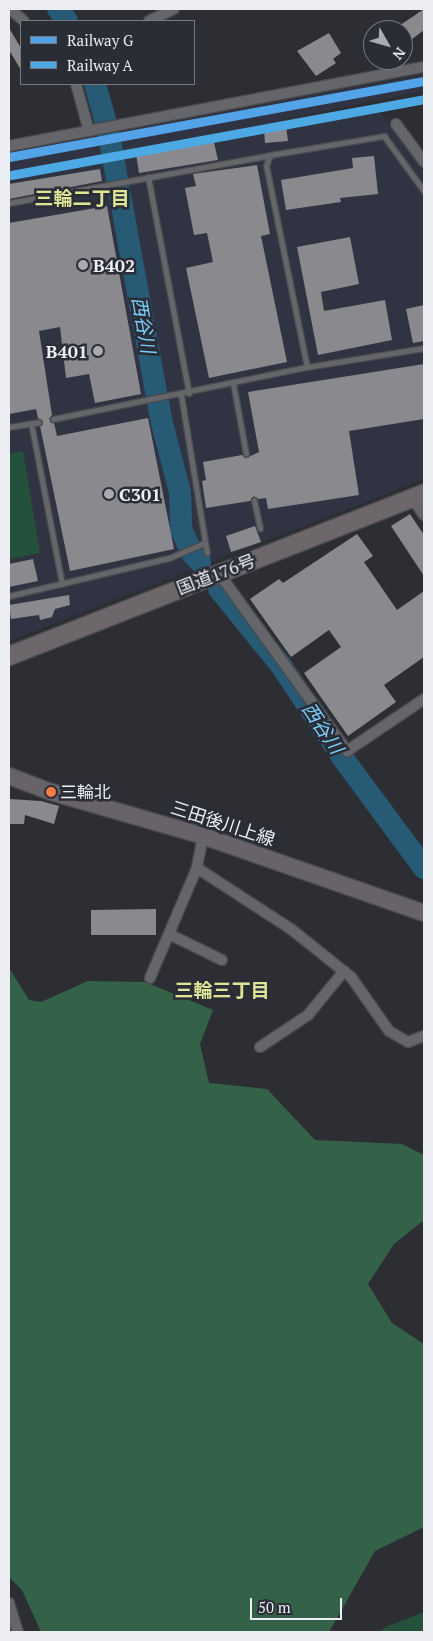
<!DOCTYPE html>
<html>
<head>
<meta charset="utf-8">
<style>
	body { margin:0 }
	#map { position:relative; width:433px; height:1641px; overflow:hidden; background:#2d2e33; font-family:"PT Serif","Noto Sans JP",serif }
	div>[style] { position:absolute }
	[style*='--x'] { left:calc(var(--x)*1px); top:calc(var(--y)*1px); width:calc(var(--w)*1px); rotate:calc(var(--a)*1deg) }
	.built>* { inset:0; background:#303341 }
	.green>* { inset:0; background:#24513b }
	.forest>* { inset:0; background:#336249 }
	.river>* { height:22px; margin:-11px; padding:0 11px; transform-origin:11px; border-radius:11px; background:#265a75 }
	.building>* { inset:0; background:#8a898d }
	.roads { filter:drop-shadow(1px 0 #494a4e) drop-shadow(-1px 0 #494a4e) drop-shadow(0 1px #494a4e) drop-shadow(0 -1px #494a4e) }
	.service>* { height:5px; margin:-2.5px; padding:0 2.5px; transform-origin:2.5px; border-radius:2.5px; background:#65666a }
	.minor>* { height:10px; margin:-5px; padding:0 5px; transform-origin:5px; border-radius:5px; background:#65666a }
	.primary>* { height:16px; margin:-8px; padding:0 8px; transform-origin:8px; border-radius:8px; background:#686368 }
	.trunk>* { height:18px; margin:-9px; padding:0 9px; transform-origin:9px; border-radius:9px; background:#6d666b }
	.rail-1>* { height:9px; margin:-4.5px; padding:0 4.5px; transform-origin:4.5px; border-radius:4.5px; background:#53a3e8 }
	.rail-2>* { height:9px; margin:-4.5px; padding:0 4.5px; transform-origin:4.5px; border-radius:4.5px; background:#4da9e3 }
	.dots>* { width:14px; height:14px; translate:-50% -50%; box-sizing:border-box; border:2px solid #2a2c36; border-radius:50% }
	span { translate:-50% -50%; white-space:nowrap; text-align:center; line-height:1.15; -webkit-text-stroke:5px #2a2c36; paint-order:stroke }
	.bus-label { font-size:17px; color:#eceef4 }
	.left { translate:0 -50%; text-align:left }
	.poi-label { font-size:18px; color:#eceef4; font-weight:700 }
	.right { translate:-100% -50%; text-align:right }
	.street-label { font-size:18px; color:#eceef4 }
	.neighbourhood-label { font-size:19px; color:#dfe597; font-weight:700 }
	.water-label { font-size:19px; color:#79cefb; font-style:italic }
	.frame { position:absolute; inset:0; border:10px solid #eceef4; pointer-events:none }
	.legend { position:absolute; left:20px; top:20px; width:175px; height:65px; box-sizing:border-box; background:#2a2c36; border:1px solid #787a82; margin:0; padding:6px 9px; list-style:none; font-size:15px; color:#eceef4 }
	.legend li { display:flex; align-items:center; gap:10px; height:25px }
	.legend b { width:25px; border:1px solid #787a82 }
	.north { position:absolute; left:363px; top:20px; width:50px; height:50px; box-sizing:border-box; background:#2a2c36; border:1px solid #787a82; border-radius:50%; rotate:128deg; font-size:14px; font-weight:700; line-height:20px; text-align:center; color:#eceef4 }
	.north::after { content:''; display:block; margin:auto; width:18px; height:22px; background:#a9abb0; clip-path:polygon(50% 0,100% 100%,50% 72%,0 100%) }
	.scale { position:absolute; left:250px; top:1598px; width:92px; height:22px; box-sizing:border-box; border:2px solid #eceef4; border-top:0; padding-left:6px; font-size:15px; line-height:18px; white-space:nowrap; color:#eceef4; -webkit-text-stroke:4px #2a2c36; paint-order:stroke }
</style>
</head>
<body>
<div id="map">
	<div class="built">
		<i style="clip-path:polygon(424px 74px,424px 91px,280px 120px,374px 105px,424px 171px,424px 479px,9px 641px,9px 151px)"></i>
	</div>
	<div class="green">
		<i style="clip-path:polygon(23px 451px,40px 553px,9px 559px,9px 454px)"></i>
		<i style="clip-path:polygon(424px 1612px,424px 1632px,378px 1632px,388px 1626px)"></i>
	</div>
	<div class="forest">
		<i style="clip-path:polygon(9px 968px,29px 1000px,41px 1002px,88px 981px,145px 982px,213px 1010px,200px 1044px,209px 1083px,267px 1089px,315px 1140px,402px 1144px,424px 1155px,424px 1220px,394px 1244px,368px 1284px,392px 1323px,424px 1344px,424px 1527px,375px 1551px,329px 1632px,41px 1632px,22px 1590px,9px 1577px)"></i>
	</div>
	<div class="river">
		<i style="--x:58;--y:9;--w:15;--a:53"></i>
		<i style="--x:95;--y:84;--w:48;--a:74.2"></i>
		<i style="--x:108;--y:130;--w:298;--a:79.6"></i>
		<i style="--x:162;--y:423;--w:71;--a:75.4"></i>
		<i style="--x:180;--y:492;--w:37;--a:88"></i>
		<i style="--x:181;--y:529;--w:26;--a:65"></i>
		<i style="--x:192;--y:553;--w:12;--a:48"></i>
		<i style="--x:219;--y:589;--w:97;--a:50.9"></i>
		<i style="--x:280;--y:664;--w:117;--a:56.2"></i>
		<i style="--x:345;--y:761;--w:133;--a:53.6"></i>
	</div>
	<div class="building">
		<i style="clip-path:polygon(424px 9px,424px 30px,403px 46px,403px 30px,393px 30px)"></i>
		<i style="clip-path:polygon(9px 28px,21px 48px,21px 70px,9px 50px)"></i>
		<i style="clip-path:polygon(329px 33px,341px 53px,333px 59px,336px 63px,316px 76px,297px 51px)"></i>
		<i style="clip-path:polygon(286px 126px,288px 141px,265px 143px,264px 129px)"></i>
		<i style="clip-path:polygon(213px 138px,218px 160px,139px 173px,136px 154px)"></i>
		<i style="clip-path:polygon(374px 156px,378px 194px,340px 198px,341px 202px,286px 210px,281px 180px,353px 168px,352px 158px)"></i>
		<i style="clip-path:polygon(257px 165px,270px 234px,261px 236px,287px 362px,209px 378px,186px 268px,213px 262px,207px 233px,194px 235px,185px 188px,196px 186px,193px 174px)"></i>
		<i style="clip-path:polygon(100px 169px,102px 181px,9px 199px,9px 184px)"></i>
		<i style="clip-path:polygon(107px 206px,141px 394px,95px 403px,89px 374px,66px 378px,60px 327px,39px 331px,52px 415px,49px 419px,54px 423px,57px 436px,148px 418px,174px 549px,70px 571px,40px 426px,43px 421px,38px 418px,36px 409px,9px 414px,9px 223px)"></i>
		<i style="clip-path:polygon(350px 237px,359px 284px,321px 292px,324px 311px,385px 300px,392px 340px,318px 355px,297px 247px)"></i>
		<i style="clip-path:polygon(424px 305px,424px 341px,413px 343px,406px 309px)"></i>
		<i style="clip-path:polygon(424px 364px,424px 419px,349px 431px,359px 495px,268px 509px,266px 498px,258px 499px,254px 496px,250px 501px,206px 508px,202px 481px,206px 480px,203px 462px,242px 455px,246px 458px,259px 452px,248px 392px)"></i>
		<i style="clip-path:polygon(410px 514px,424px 535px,424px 576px,391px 526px)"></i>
		<i style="clip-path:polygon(255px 526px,261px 542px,231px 552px,226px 536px)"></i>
		<i style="clip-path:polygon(357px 534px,373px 556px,364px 562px,397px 610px,424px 591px,424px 657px,384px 685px,396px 702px,348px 736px,304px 673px,341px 647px,329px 630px,291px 657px,250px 599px,279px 579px,283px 583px)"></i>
		<i style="clip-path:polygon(33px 559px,38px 581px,9px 587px,9px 564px)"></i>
		<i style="clip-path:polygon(69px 595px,70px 605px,55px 609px,52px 617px,40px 620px,39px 615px,11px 619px,9px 605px)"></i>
		<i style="clip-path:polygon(9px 799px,41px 801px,59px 806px,54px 824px,25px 815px,24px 824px,9px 824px)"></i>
		<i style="clip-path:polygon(156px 909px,156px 935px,91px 935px,91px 910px)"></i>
	</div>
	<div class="roads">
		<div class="service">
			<i style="--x:148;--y:177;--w:220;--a:79.3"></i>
			<i style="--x:9;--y:203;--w:265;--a:-10.4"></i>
			<i style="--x:307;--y:367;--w:205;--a:-101.5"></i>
			<i style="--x:266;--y:166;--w:12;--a:-70"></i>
			<i style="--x:270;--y:155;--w:116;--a:-9.5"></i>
			<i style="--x:384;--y:136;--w:68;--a:54"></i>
			<i style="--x:233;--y:383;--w:72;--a:79.6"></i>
			<i style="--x:181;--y:395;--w:160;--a:80.7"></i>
			<i style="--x:53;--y:419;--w:259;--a:-11.6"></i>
			<i style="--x:307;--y:367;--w:119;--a:-9.2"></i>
			<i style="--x:31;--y:423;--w:164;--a:79.1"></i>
			<i style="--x:9;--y:427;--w:30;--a:-9"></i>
			<i style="--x:254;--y:500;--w:29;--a:78"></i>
			<i style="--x:9;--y:596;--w:164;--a:-13.4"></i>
			<i style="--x:169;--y:558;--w:39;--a:-23"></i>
		</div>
		<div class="minor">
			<i style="--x:10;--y:9;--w:18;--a:41"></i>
			<i style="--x:149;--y:21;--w:28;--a:-26"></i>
			<i style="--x:76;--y:84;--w:49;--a:74.5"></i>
			<i style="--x:396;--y:124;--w:47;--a:53.6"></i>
			<i style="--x:9;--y:146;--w:422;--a:-10.8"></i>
			<i style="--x:412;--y:498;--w:21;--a:55"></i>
			<i style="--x:218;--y:572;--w:221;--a:54.2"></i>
			<i style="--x:347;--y:751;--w:93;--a:-34"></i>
			<i style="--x:203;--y:836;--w:33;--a:101"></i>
			<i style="--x:197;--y:868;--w:112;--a:33"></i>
			<i style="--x:291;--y:929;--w:77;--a:38.7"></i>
			<i style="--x:351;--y:977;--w:66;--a:54.9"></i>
			<i style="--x:389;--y:1031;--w:22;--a:30"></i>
			<i style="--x:408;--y:1042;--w:17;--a:-21"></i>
			<i style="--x:169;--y:934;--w:59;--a:26.1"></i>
			<i style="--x:150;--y:978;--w:120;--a:-66.9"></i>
			<i style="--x:260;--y:1047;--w:58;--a:-33.7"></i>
			<i style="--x:308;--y:1015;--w:57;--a:-50.7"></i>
			<i style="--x:9;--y:1603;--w:30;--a:73"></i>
		</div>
		<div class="primary">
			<i style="--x:9;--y:776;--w:45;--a:20.9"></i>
			<i style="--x:51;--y:792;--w:158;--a:16.1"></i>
			<i style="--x:203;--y:836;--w:234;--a:19.2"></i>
		</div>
		<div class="trunk">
			<i style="--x:9;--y:656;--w:446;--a:-21.4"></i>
		</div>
	</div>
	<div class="rail-1">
		<i style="--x:9;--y:157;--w:422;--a:-10.4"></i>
	</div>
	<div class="rail-2">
		<i style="--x:11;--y:175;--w:420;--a:-10.4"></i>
	</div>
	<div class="dots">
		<i style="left:83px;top:265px;background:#a9abb0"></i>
		<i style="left:98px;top:351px;background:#a9abb0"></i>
		<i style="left:109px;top:494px;background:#a9abb0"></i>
		<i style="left:51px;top:792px;background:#f77d43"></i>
	</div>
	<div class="bus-label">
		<span class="left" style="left:60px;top:792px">三輪北</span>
	</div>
	<div class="poi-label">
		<span class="left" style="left:93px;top:265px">B402</span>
		<span class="right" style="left:88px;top:351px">B401</span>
		<span class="left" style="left:119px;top:494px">C301</span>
	</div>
	<div class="street-label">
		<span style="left:216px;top:574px;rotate:-21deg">国道176号</span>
		<span style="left:223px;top:823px;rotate:18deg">三田後川上線</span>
	</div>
	<div class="neighbourhood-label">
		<span style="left:82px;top:198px">三輪二丁目</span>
		<span style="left:222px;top:990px">三輪三丁目</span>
	</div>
	<div class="water-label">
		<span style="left:144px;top:325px;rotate:80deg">西谷川</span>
		<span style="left:323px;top:728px;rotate:56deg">西谷川</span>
	</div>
	<div class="frame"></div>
	<ul class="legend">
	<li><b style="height:6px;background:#53a3e8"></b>Railway G</li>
	<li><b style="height:6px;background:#4da9e3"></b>Railway A</li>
	</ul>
	<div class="north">N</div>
	<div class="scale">50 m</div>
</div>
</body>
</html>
